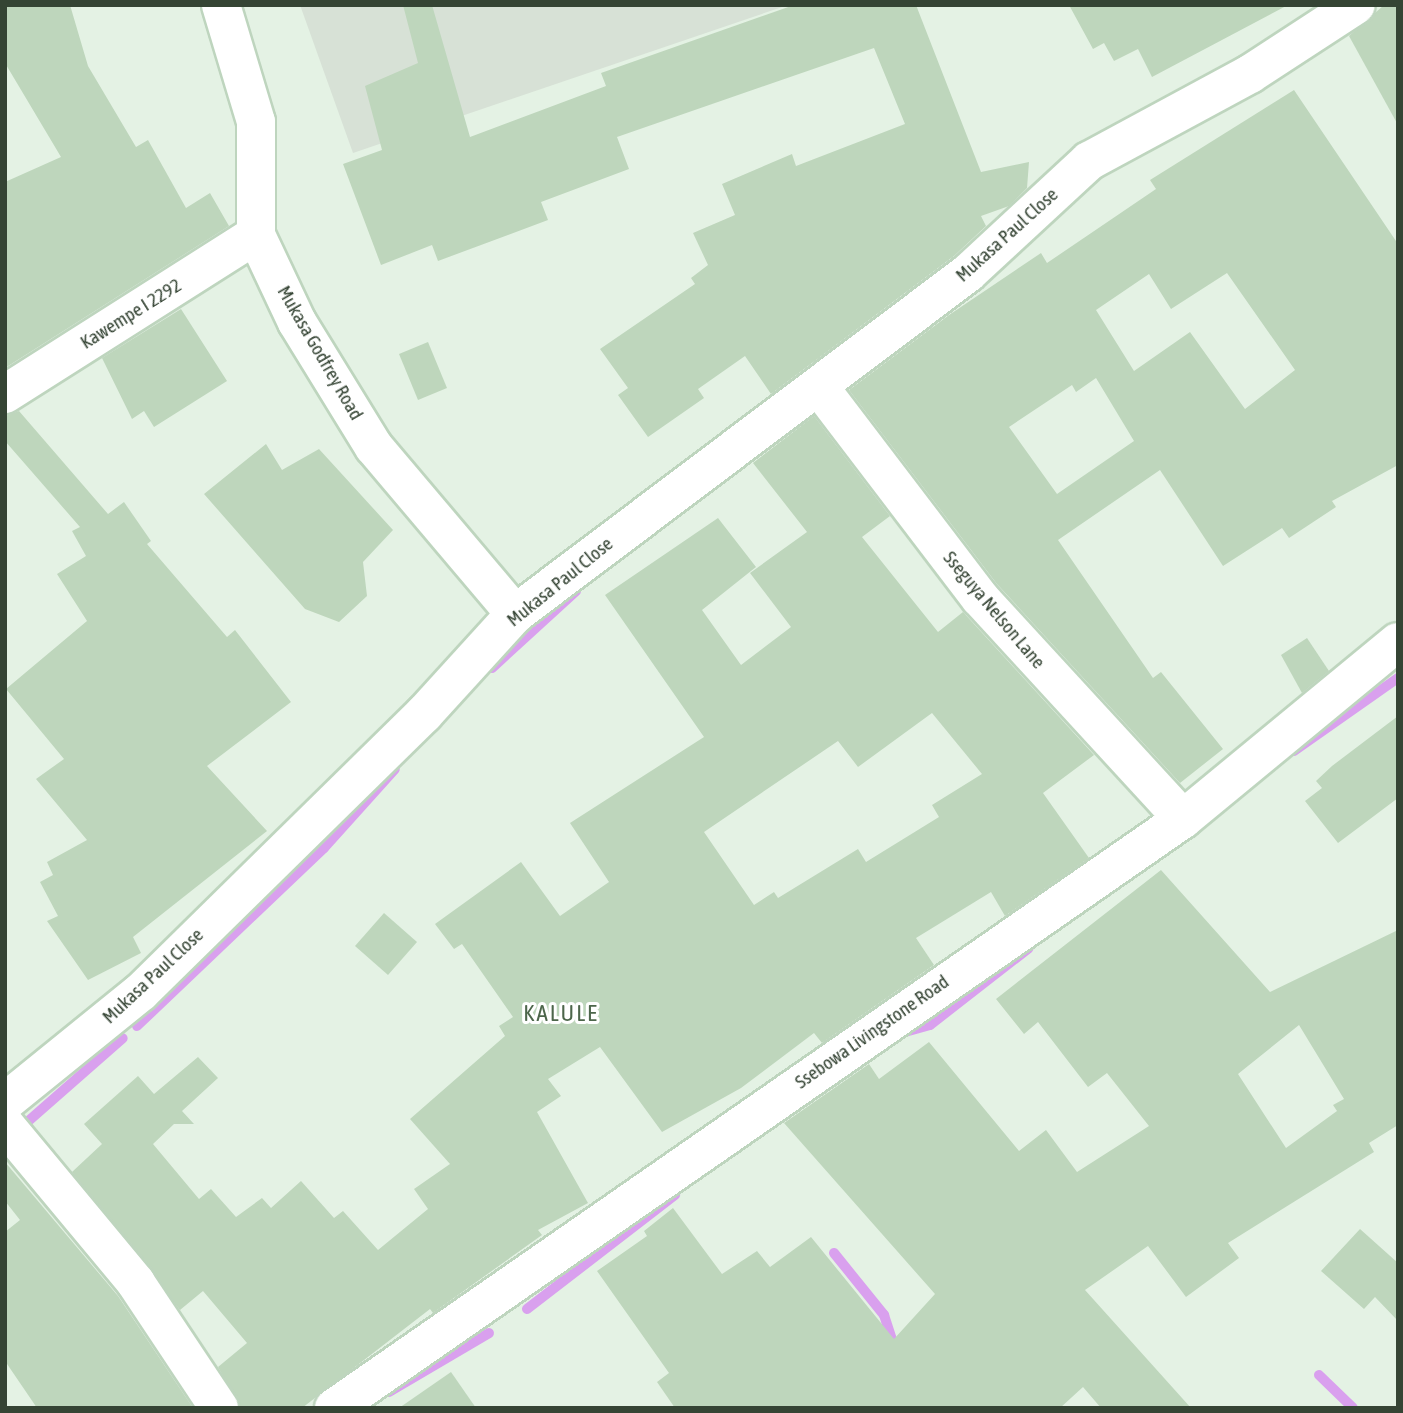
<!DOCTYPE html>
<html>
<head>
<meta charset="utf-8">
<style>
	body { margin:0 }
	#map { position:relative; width:1403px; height:1413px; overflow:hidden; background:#e4f2e4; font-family:"Asap Condensed",sans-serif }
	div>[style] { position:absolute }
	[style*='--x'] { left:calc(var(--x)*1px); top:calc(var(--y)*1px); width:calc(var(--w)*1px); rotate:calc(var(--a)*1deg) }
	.industrial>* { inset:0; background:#d7e1d6 }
	.stream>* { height:10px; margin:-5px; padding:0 5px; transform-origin:5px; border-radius:5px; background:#d9a0ee }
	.building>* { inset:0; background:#bed6bc }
	.roads { filter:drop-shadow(2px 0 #bed5be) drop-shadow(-2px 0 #bed5be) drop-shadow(0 2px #bed5be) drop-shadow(0 -2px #bed5be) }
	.minor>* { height:38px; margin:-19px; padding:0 19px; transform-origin:19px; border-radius:19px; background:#fff }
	span { translate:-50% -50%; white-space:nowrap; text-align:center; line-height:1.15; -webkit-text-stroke:6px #fff; paint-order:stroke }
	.street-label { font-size:19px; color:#354434 }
	.quarter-label { font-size:23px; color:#4d664b; letter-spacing:2px }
	.frame { position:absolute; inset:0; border:7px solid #354434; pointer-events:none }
</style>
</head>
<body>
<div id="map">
	<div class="industrial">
		<i style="clip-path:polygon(300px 5px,788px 5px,353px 153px)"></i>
	</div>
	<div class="stream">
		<i style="--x:492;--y:668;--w:114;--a:-42.5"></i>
		<i style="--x:1294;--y:751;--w:127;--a:-35.1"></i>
		<i style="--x:137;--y:1026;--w:258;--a:-43.6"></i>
		<i style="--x:324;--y:848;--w:106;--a:-48.1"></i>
		<i style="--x:905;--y:1032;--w:26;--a:-16"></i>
		<i style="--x:930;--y:1025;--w:125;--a:-37.9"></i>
		<i style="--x:25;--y:1124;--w:130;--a:-41.3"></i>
		<i style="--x:834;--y:1253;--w:80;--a:51.1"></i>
		<i style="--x:884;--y:1315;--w:29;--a:72"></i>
		<i style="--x:527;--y:1309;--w:187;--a:-37.6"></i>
		<i style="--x:1319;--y:1375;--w:47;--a:44.1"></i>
		<i style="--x:389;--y:1392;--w:116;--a:-30.5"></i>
	</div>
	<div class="building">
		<i style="clip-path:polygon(5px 5px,70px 5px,88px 66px,136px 147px,148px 140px,186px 208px,210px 193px,229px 226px,5px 368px,5px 182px,61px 157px,5px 63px)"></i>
		<i style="clip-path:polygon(403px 5px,432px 5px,470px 137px,606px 86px,601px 73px,794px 5px,916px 5px,981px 172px,1029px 162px,1027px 188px,1009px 206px,981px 216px,986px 226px,954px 256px,771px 394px,745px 356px,698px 389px,704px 398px,648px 437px,618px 395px,628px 388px,600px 349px,695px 284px,691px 278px,708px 265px,693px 233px,735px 215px,722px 184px,792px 154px,796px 166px,905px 124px,874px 48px,617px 137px,629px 169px,541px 202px,548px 220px,438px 261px,432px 245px,381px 265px,343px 164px,382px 150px,365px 86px,418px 63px)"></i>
		<i style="clip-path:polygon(1069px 5px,1288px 5px,1152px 77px,1138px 49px,1114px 61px,1104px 43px,1093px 49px)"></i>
		<i style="clip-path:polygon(1384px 5px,1398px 5px,1398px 125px,1349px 36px)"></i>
		<i style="clip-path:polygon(evenodd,1294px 90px,1398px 244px,1398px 465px,1332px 501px,1336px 507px,1289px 538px,1282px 528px,1223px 566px,1160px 470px,1058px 540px,1153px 678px,1161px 672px,1223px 749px,1180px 783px,997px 584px,849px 390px,949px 315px,1041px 253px,1047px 263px,1156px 189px,1150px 180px,1294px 90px,1227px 273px,1295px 370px,1245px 409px,1190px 332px,1134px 371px,1096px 310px,1149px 274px,1171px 309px,1227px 273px,1294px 90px,1096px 378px,1134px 441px,1057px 494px,1009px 427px,1072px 385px,1076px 392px,1096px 378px)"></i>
		<i style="clip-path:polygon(181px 309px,227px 381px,154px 427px,144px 411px,132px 419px,102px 358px)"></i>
		<i style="clip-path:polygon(428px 342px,447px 388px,418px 400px,399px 354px)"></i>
		<i style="clip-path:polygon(19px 411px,108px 514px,124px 502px,151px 541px,147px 544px,227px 637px,235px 630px,291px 702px,207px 766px,267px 831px,133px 937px,141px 953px,88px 980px,47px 921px,58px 916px,40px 882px,53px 875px,47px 862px,87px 840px,36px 779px,64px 759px,6px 689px,87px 621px,57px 574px,86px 556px,72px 531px,80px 527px,5px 441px,5px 416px)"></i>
		<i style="clip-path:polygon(evenodd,814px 416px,890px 516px,862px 537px,938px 632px,963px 612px,1094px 755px,1043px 793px,1089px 858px,1005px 916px,991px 892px,916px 938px,934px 965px,822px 1043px,814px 1033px,741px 1088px,662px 1132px,600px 1047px,548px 1079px,561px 1096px,537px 1112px,588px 1203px,538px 1230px,542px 1235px,433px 1313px,430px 1309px,302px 1408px,241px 1408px,218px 1367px,247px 1343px,203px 1291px,180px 1310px,72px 1172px,102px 1144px,84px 1124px,138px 1076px,154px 1094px,198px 1057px,218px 1078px,182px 1111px,194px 1124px,174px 1124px,153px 1144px,199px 1199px,211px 1189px,236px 1217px,262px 1198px,271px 1208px,301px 1181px,334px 1218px,343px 1211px,378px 1250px,428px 1209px,414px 1189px,450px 1164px,410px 1119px,505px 1036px,499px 1026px,513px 1017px,462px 944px,454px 949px,435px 924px,521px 862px,560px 916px,609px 882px,570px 823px,704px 737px,605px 595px,718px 518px,756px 567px,702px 610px,741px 665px,791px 627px,750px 573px,807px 532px,753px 463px,814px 416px,932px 713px,982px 774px,932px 805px,939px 817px,866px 862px,858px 849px,778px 898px,774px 892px,754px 905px,704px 832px,838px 741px,858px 767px,932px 713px)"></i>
		<i style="clip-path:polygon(266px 444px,282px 470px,319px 449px,393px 530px,363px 562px,367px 596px,339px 622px,305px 609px,204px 494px)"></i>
		<i style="clip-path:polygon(1307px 638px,1329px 671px,1302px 693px,1281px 655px)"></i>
		<i style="clip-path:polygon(1398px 716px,1398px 798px,1338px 843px,1305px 801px,1322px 788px,1316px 781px,1332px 766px)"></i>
		<i style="clip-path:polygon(evenodd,1161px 870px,1270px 992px,1398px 930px,1398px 1125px,1369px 1143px,1374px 1152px,1228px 1243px,1239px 1258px,1186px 1297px,1148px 1246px,1085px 1290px,1191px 1408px,1101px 1408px,1083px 1387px,1060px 1408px,675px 1408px,657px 1382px,669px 1373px,597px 1271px,647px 1236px,644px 1231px,673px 1208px,722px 1274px,757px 1251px,770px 1267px,811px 1237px,894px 1339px,935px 1294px,784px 1123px,869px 1064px,879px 1079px,929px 1042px,1019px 1151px,1046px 1130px,1077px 1172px,1149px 1126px,1107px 1073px,1088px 1087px,1038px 1022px,1024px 1034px,996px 999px,1161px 870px,1299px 1025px,1344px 1099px,1333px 1105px,1337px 1111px,1286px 1148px,1238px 1074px,1299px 1025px)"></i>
		<i style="clip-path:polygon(384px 913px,417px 942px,388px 975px,355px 946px)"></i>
		<i style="clip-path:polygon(5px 1162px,118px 1296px,193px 1408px,37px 1408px,5px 1361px,5px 1232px,20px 1220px,5px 1201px)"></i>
		<i style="clip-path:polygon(1360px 1229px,1398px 1263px,1398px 1321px,1375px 1297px,1364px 1309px,1321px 1271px)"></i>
		<i style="clip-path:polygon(451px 1372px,476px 1408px,399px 1408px)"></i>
	</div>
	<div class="roads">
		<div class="minor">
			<i style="--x:221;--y:5;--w:122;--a:73.3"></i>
			<i style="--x:256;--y:122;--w:113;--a:90"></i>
			<i style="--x:256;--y:235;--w:96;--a:64.8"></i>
			<i style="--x:297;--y:322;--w:147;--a:58.4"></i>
			<i style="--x:374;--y:447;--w:219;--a:49.8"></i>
			<i style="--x:820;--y:388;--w:264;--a:52.7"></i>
			<i style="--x:980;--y:598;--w:300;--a:47.4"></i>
			<i style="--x:5;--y:394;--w:297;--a:-32.4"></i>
			<i style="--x:5;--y:1102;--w:175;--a:-39"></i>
			<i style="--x:141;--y:992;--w:397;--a:-44.5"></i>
			<i style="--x:424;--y:714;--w:135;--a:-47.7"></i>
			<i style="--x:515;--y:614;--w:567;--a:-36.97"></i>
			<i style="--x:968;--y:273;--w:165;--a:-42.8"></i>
			<i style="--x:1089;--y:161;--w:183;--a:-28.4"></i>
			<i style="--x:1250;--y:74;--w:126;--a:-33.1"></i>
			<i style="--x:5;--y:1125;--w:205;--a:50.3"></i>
			<i style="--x:136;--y:1283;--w:150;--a:56.4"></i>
			<i style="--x:334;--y:1408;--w:1033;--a:-34.75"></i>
			<i style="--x:1183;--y:819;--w:278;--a:-39.5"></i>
		</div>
	</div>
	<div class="street-label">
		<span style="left:1007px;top:235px;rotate:-42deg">Mukasa Paul Close</span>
		<span style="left:131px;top:314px;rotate:-32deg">Kawempe I 2292</span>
		<span style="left:320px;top:353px;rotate:60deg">Mukasa Godfrey Road</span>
		<span style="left:560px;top:582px;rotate:-39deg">Mukasa Paul Close</span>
		<span style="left:994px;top:610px;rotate:50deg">Sseguya Nelson Lane</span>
		<span style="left:153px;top:976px;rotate:-43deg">Mukasa Paul Close</span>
		<span style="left:872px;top:1032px;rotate:-35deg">Ssebowa Livingstone Road</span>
	</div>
	<div class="quarter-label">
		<span style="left:561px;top:1013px">KALULE</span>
	</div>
	<div class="frame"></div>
</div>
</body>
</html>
